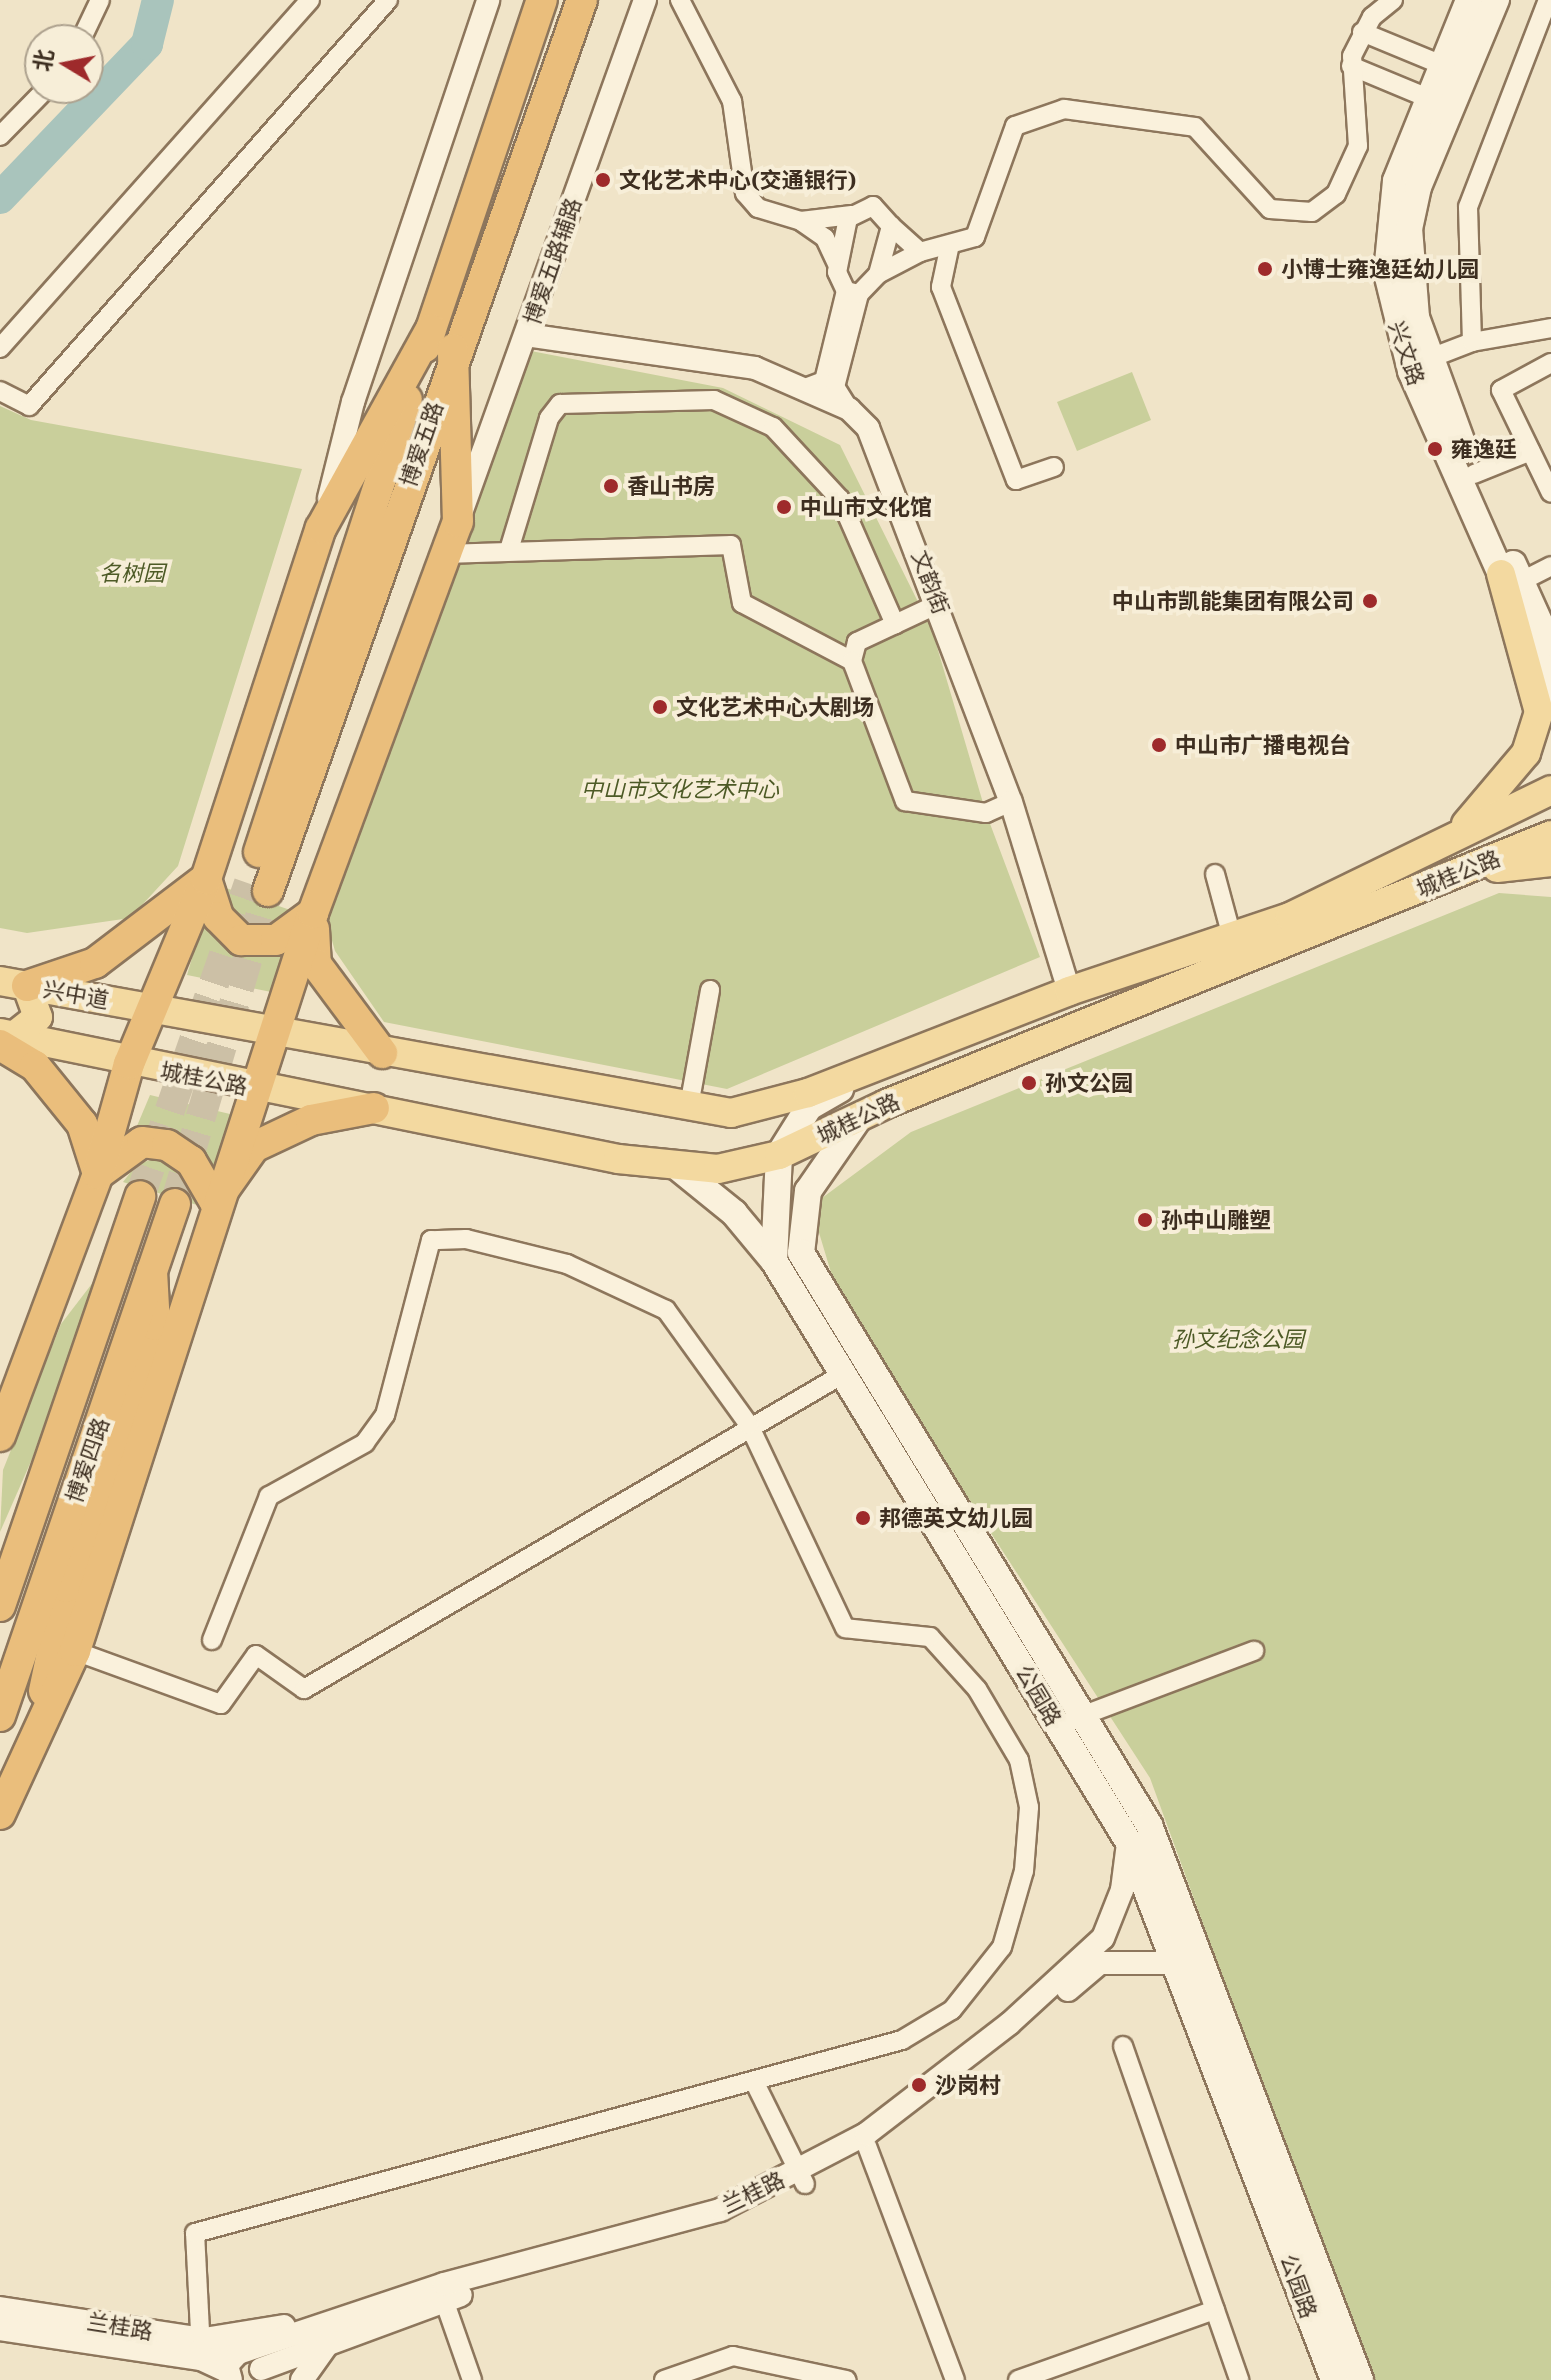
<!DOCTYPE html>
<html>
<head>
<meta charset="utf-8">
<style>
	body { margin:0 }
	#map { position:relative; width:1551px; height:2380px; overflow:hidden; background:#f0e4c8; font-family:"Noto Serif","Noto Sans SC",serif }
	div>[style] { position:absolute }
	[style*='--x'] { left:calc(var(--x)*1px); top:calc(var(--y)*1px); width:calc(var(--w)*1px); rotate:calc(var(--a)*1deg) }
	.green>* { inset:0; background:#c9cf9b }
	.river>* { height:32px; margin:-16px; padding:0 16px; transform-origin:16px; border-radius:16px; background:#a9c4bc }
	.trunk-tunnel>* { height:30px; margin-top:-15px; transform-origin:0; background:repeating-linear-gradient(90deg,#ccc0a6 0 30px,transparent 0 45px) }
	.roads { filter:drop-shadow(2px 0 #8d765c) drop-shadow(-2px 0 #8d765c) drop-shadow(0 2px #8d765c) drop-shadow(0 -2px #8d765c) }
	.minor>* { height:18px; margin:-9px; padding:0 9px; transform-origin:9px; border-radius:9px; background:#faf1dc }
	.tertiary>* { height:22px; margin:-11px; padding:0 11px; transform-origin:11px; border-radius:11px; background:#faf1dc }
	.secondary>* { height:26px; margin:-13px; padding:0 13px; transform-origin:13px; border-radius:13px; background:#faf1dc }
	.primary>* { height:28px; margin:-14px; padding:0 14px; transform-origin:14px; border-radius:14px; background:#f3d9a0 }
	.trunk>* { height:30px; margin:-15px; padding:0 15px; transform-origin:15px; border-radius:15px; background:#eabe7c }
	.dots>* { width:22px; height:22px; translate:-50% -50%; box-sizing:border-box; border:4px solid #f7eed8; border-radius:50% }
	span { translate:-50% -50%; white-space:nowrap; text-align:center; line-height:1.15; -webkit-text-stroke:8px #f7eed8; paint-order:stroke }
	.poi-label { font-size:22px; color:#3d2e20; font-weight:700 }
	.left { translate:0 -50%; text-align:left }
	.right { translate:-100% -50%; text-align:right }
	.street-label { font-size:22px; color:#3d2e20 }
	.park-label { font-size:22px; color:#4d5a26; font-style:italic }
	.north { position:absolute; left:24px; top:24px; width:80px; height:80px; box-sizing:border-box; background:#f7eed8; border:2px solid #ada18e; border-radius:50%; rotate:280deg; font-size:22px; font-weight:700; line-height:32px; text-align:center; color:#3d2e20 }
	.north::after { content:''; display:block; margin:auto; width:28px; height:36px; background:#9e2a2b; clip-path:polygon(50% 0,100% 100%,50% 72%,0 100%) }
</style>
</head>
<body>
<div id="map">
	<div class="green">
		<i style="clip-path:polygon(531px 351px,723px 388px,840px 445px,932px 630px,986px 813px,1040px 957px,727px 1089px,384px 1022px,335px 951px,327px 923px)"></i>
		<i style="clip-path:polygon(1132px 372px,1151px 420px,1077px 451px,1057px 402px)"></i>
		<i style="clip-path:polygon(0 406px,31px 420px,302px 469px,178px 866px,130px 918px,27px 933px,0 928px)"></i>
		<i style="clip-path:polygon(223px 887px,296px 912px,283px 927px,241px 929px)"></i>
		<i style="clip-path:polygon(1499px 893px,1551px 897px,1551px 2380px,1369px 2380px,1150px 1778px,839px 1299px,817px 1226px,822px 1198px,911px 1132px)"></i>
		<i style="clip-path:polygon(204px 917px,288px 943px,276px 993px,187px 975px)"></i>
		<i style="clip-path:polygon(150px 1095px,230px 1114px,216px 1170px,129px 1145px)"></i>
		<i style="clip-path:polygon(158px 1158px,181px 1162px,197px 1205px,123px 1182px,137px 1164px)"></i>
		<i style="clip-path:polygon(94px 1281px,32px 1459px,0 1532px,3px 1470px,61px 1324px)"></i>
	</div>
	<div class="river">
		<i style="--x:0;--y:198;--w:213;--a:-46.3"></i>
		<i style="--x:147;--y:44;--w:45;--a:-76"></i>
	</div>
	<div class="trunk-tunnel">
		<i style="--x:140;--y:1196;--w:331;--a:-70.8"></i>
		<i style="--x:175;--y:1204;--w:327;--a:-73.5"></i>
	</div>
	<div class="roads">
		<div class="minor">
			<i style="--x:680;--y:0;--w:114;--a:62.8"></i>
			<i style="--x:732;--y:101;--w:93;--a:82"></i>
			<i style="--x:745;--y:193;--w:20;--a:49"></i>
			<i style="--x:758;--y:208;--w:45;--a:16.8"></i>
			<i style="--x:1362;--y:32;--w:87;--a:22.4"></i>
			<i style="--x:81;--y:40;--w:44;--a:-64.6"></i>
			<i style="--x:1351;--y:66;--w:83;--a:22.6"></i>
			<i style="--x:0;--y:136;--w:67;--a:-45.6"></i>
			<i style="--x:949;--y:249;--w:39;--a:102"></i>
			<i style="--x:941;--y:287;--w:207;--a:68.8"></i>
			<i style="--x:1016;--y:480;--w:40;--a:-18.9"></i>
			<i style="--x:920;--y:252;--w:57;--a:-15.3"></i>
			<i style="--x:975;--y:237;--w:118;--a:-70.2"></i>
			<i style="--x:1015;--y:126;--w:52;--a:-19.1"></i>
			<i style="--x:1064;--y:109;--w:132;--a:7.8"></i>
			<i style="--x:1195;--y:127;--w:111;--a:47.6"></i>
			<i style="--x:1270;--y:209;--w:42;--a:4.1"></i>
			<i style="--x:1312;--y:212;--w:30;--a:-37"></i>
			<i style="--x:1336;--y:194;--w:53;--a:-65.4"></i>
			<i style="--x:1358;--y:146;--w:90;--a:-93.8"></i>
			<i style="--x:1352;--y:56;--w:44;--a:-62.9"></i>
			<i style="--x:1372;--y:17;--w:27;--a:-39"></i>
			<i style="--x:838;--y:266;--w:31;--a:-115"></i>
			<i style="--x:825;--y:238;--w:29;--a:-145"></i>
			<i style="--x:801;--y:221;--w:51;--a:-6.7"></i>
			<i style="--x:878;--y:274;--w:47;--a:-27.6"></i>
			<i style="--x:920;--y:252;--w:39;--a:-138"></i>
			<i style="--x:1472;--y:342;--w:80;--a:-10"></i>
			<i style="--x:0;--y:348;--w:466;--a:-48.3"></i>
			<i style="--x:1428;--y:359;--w:47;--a:-21.1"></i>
			<i style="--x:1472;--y:342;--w:135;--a:-91.7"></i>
			<i style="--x:1468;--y:207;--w:222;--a:-68.9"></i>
			<i style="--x:1551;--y:363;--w:57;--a:151.6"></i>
			<i style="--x:1501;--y:390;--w:114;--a:64.1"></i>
			<i style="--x:808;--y:387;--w:17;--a:-21"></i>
			<i style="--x:824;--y:381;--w:93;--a:-76.3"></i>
			<i style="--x:0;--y:391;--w:33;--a:27"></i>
			<i style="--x:29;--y:406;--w:542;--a:-48.52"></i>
			<i style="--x:849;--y:409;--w:26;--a:-122"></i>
			<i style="--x:835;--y:387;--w:96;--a:-75.5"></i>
			<i style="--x:859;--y:294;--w:28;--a:-46"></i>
			<i style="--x:878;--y:274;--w:50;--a:-74.8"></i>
			<i style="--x:891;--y:226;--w:27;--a:-132"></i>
			<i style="--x:873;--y:206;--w:28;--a:154"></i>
			<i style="--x:848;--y:218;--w:55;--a:101.5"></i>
			<i style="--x:837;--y:272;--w:21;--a:65"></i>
			<i style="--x:846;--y:291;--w:13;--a:13"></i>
			<i style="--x:1474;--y:474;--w:61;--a:-22"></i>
			<i style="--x:509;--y:550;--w:138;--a:-73.1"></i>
			<i style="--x:549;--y:418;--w:18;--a:-52"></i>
			<i style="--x:560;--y:404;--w:154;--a:-1.5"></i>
			<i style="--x:714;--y:400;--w:65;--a:24.6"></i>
			<i style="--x:773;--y:427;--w:98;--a:47.1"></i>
			<i style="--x:840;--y:499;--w:137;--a:66.3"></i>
			<i style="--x:445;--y:554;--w:286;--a:-1.8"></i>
			<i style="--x:731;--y:545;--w:59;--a:79.3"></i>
			<i style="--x:742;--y:603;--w:124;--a:27.8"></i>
			<i style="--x:1520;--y:582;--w:35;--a:-27"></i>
			<i style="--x:940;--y:603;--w:92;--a:154.8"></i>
			<i style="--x:857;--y:642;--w:20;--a:105"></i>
			<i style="--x:852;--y:661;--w:150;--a:69.3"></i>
			<i style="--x:905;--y:801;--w:82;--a:8.4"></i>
			<i style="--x:986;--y:813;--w:27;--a:-24"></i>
			<i style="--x:1215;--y:874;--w:65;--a:74.9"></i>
			<i style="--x:689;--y:1106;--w:118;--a:-79.7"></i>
			<i style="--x:75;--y:1651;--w:155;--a:20"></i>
			<i style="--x:221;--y:1704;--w:60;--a:-54.5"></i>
			<i style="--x:256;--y:1655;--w:59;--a:35.3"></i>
			<i style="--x:304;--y:1689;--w:624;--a:-30.3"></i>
			<i style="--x:1071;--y:1720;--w:196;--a:-20.7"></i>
			<i style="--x:1123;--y:2046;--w:354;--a:70.8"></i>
			<i style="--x:754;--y:2081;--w:115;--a:63.7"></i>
			<i style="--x:867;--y:2146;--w:250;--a:69.4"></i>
			<i style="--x:444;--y:2300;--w:85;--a:70.7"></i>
			<i style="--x:201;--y:2351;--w:118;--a:-92.9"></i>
			<i style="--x:195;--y:2233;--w:733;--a:-15.27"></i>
			<i style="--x:902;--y:2040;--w:58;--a:-31"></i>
			<i style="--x:952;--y:2010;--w:80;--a:-51.6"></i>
			<i style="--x:1002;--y:1947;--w:79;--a:-73.9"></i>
			<i style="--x:1024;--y:1871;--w:64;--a:-85.5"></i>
			<i style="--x:1029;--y:1807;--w:48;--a:-102"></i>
			<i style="--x:1019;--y:1760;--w:82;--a:-120.6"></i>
			<i style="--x:977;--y:1689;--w:70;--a:-132.1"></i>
			<i style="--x:930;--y:1637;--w:85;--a:-174"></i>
			<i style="--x:845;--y:1628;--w:225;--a:-115.3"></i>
			<i style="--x:749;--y:1425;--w:142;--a:-125.8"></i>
			<i style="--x:666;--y:1310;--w:109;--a:-155.1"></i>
			<i style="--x:567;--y:1264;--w:104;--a:-166.1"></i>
			<i style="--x:466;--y:1239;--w:35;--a:178"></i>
			<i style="--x:431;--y:1240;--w:181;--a:104.7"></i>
			<i style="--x:385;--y:1415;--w:34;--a:126"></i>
			<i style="--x:365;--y:1443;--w:110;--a:151.1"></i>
			<i style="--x:269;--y:1496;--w:155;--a:111.6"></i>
			<i style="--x:664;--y:2380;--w:73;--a:-19.2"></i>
			<i style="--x:733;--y:2356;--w:116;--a:12"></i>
			<i style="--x:1018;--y:2380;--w:209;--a:-19.6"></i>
		</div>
		<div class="tertiary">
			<i style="--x:526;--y:335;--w:231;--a:8.2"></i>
			<i style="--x:755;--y:368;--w:103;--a:23.6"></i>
			<i style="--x:849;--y:409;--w:27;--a:45"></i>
			<i style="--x:868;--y:428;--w:400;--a:69.1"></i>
			<i style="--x:1011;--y:802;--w:198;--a:72.9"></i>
			<i style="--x:329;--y:498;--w:99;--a:-76"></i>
			<i style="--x:353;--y:402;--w:424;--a:-71.4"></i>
			<i style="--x:461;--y:513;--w:545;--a:-70.27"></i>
			<i style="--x:1068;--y:1990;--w:42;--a:-40.2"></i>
			<i style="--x:1100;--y:1963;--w:80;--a:0"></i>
			<i style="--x:0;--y:2308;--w:204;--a:8.7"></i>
			<i style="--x:202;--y:2339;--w:39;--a:21"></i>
			<i style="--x:0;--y:2329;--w:203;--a:8.5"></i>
			<i style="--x:201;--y:2359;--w:29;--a:25"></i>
			<i style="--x:204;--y:2339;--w:81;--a:-9.2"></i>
			<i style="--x:261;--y:2369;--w:213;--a:-20.3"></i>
			<i style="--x:231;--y:2380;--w:16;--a:-105"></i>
			<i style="--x:227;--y:2365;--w:16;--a:-47"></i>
			<i style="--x:238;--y:2353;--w:217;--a:-18.5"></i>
			<i style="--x:444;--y:2284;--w:286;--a:-15"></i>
			<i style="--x:720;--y:2210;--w:165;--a:-27.5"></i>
			<i style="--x:866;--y:2134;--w:180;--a:-37.6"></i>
			<i style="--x:1009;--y:2024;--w:127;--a:-42.5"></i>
			<i style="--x:1103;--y:1938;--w:52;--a:-68.4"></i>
			<i style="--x:1122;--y:1890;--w:47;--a:-82.7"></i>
			<i style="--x:302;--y:2380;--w:43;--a:-54.5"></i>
		</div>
		<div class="secondary">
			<i style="--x:1469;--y:0;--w:195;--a:112"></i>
			<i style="--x:1396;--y:181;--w:92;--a:95.6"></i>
			<i style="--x:1387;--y:273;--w:101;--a:76.2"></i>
			<i style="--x:1411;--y:371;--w:244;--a:66.1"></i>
			<i style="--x:1462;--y:443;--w:134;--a:-110.1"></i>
			<i style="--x:1416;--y:317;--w:88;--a:-94.5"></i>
			<i style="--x:1409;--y:229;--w:43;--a:-77.9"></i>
			<i style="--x:1418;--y:187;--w:203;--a:-67.4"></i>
			<i style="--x:1513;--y:564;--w:92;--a:65.7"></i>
			<i style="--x:1531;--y:645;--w:53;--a:67.8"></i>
			<i style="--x:860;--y:1116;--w:91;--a:124.7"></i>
			<i style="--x:808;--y:1191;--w:62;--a:96.4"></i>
			<i style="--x:801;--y:1253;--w:670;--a:58.68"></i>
			<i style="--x:1149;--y:1825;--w:594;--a:69.18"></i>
			<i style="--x:676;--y:1166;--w:75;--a:39"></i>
			<i style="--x:734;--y:1213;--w:62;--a:50.2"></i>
			<i style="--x:774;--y:1261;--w:679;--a:58.6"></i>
			<i style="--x:1128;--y:1841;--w:577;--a:69.08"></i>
			<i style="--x:774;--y:1261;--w:106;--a:-87.3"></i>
			<i style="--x:779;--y:1155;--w:57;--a:-58"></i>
			<i style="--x:809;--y:1107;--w:36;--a:-30"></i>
		</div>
		<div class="primary">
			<i style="--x:1466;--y:824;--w:93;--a:-49.8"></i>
			<i style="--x:1526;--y:753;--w:43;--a:-72.4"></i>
			<i style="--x:1539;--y:712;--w:143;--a:-105.4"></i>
			<i style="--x:1497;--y:868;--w:54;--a:-6.3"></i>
			<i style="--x:0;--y:981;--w:743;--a:10.24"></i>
			<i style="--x:731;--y:1113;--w:80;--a:-14.6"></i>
			<i style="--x:808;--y:1093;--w:280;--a:-21.3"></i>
			<i style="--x:1069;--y:991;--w:233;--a:-18.5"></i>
			<i style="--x:1290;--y:917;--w:290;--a:-25.9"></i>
			<i style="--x:0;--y:1033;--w:631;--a:11.52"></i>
			<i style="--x:618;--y:1159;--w:100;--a:5.7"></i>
			<i style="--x:718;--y:1169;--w:63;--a:-12.9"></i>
			<i style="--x:779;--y:1155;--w:119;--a:-25.5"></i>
			<i style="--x:886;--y:1104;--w:717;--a:-22.02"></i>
			<i style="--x:15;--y:1035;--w:29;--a:-38"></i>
			<i style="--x:38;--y:1017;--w:33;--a:-110"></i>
		</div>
		<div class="trunk">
			<i style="--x:425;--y:347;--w:366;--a:-71.4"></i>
			<i style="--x:259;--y:852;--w:476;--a:-71.9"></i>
			<i style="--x:206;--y:879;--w:40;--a:72"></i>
			<i style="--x:218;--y:917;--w:33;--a:45"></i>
			<i style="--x:241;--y:940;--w:35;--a:0"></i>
			<i style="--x:276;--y:940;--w:46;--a:-36.1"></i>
			<i style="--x:268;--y:891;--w:945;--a:-70.59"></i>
			<i style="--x:314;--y:929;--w:35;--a:87"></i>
			<i style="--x:316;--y:964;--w:111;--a:53.4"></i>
			<i style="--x:27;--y:986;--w:72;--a:-18.7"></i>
			<i style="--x:95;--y:963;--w:137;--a:-37.3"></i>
			<i style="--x:0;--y:1045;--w:41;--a:31"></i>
			<i style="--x:35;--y:1066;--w:75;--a:51"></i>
			<i style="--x:82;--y:1124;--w:52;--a:72.3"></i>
			<i style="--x:98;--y:1174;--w:54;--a:-36"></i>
			<i style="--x:142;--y:1142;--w:25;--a:7"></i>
			<i style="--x:167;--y:1145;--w:29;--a:34"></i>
			<i style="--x:191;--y:1161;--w:48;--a:59.7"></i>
			<i style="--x:215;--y:1202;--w:67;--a:-54.7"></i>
			<i style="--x:254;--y:1147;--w:63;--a:-25.3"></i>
			<i style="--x:311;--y:1120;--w:64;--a:-10.8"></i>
			<i style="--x:0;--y:1436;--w:280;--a:-69.5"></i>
			<i style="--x:98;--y:1174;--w:114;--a:-74.3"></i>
			<i style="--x:129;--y:1064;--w:200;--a:-67.4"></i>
			<i style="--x:206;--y:879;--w:369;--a:-71.9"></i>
			<i style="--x:321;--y:528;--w:227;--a:-61.1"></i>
			<i style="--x:0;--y:1606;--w:433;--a:-71.1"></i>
			<i style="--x:44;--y:1691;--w:106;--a:-78.1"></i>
			<i style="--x:66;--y:1587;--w:277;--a:-71.2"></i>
			<i style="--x:155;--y:1325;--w:54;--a:-93.2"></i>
			<i style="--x:0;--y:1716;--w:541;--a:-71.13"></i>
			<i style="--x:0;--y:1814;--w:179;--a:-65.3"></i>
			<i style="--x:75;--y:1651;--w:775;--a:-72.13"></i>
			<i style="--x:313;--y:913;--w:417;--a:-69.7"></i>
			<i style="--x:458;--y:522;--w:173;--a:-91.7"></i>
		</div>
	</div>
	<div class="dots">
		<i style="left:603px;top:180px;background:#9e2a2b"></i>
		<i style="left:1265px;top:269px;background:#9e2a2b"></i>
		<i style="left:1435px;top:449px;background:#9e2a2b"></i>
		<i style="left:611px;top:486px;background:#9e2a2b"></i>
		<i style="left:784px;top:507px;background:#9e2a2b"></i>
		<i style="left:1370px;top:601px;background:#9e2a2b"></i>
		<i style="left:660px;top:707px;background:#9e2a2b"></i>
		<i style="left:1159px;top:745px;background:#9e2a2b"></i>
		<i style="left:1029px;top:1083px;background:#9e2a2b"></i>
		<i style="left:1145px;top:1220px;background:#9e2a2b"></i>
		<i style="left:863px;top:1518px;background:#9e2a2b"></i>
		<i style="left:919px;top:2085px;background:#9e2a2b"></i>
	</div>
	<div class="poi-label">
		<span class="left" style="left:619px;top:180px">文化艺术中心(交通银行)</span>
		<span class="left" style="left:1281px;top:269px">小博士雍逸廷幼儿园</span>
		<span class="left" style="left:1451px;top:449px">雍逸廷</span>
		<span class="left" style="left:627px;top:486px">香山书房</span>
		<span class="left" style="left:800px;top:507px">中山市文化馆</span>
		<span class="right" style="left:1354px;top:601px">中山市凯能集团有限公司</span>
		<span class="left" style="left:676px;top:707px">文化艺术中心大剧场</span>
		<span class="left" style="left:1175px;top:745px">中山市广播电视台</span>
		<span class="left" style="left:1045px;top:1083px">孙文公园</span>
		<span class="left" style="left:1161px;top:1220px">孙中山雕塑</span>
		<span class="left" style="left:879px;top:1518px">邦德英文幼儿园</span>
		<span class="left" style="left:935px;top:2085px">沙岗村</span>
	</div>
	<div class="street-label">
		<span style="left:552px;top:261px;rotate:-71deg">博爱五路辅路</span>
		<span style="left:1407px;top:353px;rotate:71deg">兴文路</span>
		<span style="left:421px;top:444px;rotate:-71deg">博爱五路</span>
		<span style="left:931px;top:582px;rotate:69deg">文韵街</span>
		<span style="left:1458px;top:873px;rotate:-22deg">城桂公路</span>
		<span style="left:76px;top:994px;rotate:10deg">兴中道</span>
		<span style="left:204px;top:1078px;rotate:11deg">城桂公路</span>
		<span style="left:858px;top:1118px;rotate:-25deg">城桂公路</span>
		<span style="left:87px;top:1460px;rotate:-71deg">博爱四路</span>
		<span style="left:1039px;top:1695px;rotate:59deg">公园路</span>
		<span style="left:753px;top:2192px;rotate:-26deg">兰桂路</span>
		<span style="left:1299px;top:2286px;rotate:70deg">公园路</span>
		<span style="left:120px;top:2326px;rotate:9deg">兰桂路</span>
	</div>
	<div class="park-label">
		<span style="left:132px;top:573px">名树园</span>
		<span style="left:680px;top:789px">中山市文化艺术中心</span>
		<span style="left:1238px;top:1339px">孙文纪念公园</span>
	</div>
	<div class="north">北</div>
</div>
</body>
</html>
